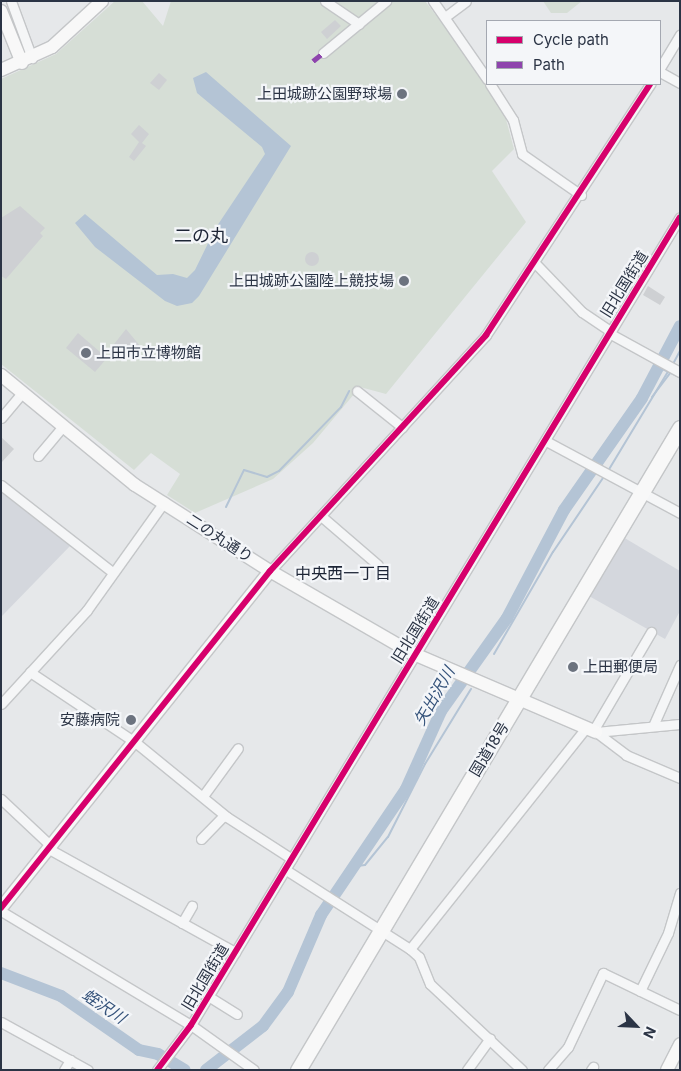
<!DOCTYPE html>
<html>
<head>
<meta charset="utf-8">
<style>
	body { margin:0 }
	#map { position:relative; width:681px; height:1071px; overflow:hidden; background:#e6e8ea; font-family:Inter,"Noto Sans JP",sans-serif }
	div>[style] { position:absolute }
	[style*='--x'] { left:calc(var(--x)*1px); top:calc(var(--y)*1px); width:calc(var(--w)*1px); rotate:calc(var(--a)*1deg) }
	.built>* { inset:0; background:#d4d7dd }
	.green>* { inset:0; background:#d6ded6 }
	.water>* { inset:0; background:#b4c4d5 }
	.stream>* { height:2px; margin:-1px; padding:0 1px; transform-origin:1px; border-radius:1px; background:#b4c4d5 }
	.river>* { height:12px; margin:-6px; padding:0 6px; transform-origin:6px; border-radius:6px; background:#b4c4d5 }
	.building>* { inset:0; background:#ced0d3 }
	.round { border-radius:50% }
	.roads { filter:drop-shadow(1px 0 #c4c6c8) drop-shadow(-1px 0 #c4c6c8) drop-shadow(0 1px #c4c6c8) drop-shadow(0 -1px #c4c6c8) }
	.street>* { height:9px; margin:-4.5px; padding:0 4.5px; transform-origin:4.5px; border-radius:4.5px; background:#f5f6f7 }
	.secondary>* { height:12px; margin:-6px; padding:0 6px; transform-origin:6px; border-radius:6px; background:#f8f8f8 }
	.highway>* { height:15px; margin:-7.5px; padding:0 7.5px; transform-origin:7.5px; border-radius:7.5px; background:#f8f8f8 }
	.quiet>* { height:5px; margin-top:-2.5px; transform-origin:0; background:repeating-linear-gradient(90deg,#8e44ad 0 10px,transparent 0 15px) }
	.cycleway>* { height:6px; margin:-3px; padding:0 3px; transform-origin:3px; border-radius:3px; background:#d6006c }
	.dots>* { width:14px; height:14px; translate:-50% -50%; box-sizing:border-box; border:2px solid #f4f6f9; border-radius:50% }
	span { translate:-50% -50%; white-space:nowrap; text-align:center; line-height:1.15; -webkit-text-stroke:4.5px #f4f6f9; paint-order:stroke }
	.poi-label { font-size:15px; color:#2b3445 }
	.right { translate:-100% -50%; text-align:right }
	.left { translate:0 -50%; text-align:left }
	.street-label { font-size:15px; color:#2b3445 }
	.neighbourhood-label { font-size:16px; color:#1d2536 }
	.water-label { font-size:16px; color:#34527a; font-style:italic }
	.quarter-label { font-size:18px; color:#1d2536 }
	.frame { position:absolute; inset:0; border:2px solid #2b3445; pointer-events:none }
	.legend { position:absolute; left:486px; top:20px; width:175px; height:65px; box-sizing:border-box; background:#f4f6f9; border:1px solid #a4a8b1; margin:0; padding:6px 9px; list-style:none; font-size:15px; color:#2b3445 }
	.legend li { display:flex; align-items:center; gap:10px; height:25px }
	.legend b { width:25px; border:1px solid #a4a8b1 }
	.north { position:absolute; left:611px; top:1001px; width:50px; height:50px; -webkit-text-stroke:4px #f4f6f9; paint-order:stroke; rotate:115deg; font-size:14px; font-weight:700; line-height:20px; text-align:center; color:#2b3445 }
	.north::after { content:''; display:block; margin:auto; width:18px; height:22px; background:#2b3445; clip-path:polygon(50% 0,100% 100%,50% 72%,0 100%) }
</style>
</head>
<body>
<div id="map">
	<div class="built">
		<i style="clip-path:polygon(1px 491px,71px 545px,1px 617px)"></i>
		<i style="clip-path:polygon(623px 537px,680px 571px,680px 611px,665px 639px,589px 596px)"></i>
	</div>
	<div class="green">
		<i style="clip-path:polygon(115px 1px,142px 1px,163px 26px,171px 1px,425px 1px,487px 82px,504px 112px,514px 149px,492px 171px,526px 222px,386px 394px,360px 387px,313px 443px,273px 479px,195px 513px,167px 495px,180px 474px,151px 453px,134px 470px,1px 364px,1px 79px,56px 54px)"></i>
		<i style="clip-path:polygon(543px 1px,582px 1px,567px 13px,551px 13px)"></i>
	</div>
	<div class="water">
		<i style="clip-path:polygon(206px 72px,291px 146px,199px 296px,192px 303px,177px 306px,165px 301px,95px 247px,75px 223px,85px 214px,157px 275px,173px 274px,187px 278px,195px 270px,215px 229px,265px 154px,262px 147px,197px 93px,193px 78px)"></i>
	</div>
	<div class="stream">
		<i style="--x:673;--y:364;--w:15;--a:-62"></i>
		<i style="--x:656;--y:366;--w:26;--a:25"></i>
		<i style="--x:652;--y:397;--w:30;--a:-53"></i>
		<i style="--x:608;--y:471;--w:118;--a:-58.9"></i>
		<i style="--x:226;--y:507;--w:41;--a:-64.1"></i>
		<i style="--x:244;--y:470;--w:24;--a:17"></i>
		<i style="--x:267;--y:477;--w:13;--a:-27"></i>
		<i style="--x:279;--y:471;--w:89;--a:-45.9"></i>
		<i style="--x:341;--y:407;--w:18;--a:-63"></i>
		<i style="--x:494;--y:654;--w:118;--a:-60"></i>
		<i style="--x:553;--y:552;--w:89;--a:-56"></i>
		<i style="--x:357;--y:866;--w:8;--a:-7"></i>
		<i style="--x:365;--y:865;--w:36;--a:-51"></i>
		<i style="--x:388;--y:837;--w:82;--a:-63.1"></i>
		<i style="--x:425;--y:764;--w:88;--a:-58.5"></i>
	</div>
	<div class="river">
		<i style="--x:1;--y:973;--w:64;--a:21"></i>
		<i style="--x:61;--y:996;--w:95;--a:34.7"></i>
		<i style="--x:139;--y:1050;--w:19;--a:12"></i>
		<i style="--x:158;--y:1054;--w:31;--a:31"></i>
		<i style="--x:206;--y:1070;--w:72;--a:-37.7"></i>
		<i style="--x:263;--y:1026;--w:42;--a:-53.7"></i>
		<i style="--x:288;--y:992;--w:84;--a:-66.8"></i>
		<i style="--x:321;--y:915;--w:152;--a:-56"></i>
		<i style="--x:406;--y:789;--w:85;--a:-65.8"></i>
		<i style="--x:441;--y:711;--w:114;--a:-54.6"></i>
		<i style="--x:507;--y:618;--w:122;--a:-62.2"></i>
		<i style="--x:564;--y:510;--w:136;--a:-55.1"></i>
		<i style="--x:642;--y:398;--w:81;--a:-62.2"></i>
	</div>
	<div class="building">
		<i style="clip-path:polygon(335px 20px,341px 26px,327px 39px,321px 32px)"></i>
		<i style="clip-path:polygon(159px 73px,167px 80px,159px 90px,150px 83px)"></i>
		<i style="clip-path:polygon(139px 125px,149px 134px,142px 143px,146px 146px,134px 161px,129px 157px,139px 142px,131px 134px)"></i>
		<i style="clip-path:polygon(20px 206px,45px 228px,40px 233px,43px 236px,6px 279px,1px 276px,1px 218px)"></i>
		<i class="round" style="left:305px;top:252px;width:14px;height:14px"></i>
		<i style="clip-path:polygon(648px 286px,665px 297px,660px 305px,643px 295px)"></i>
		<i style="clip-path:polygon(126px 329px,141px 347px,135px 355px,128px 349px,122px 356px,111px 348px)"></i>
		<i style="clip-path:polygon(78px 333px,107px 358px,95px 372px,66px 348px)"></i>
		<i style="clip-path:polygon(1px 437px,14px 449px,1px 463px)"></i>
	</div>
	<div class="roads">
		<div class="street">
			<i style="--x:11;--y:1;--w:61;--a:69.8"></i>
			<i style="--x:325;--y:1;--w:41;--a:34.1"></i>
			<i style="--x:433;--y:1;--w:95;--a:55.3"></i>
			<i style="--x:445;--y:17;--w:26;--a:-37"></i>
			<i style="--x:323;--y:53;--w:82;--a:-39.5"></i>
			<i style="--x:660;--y:68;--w:39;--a:-59"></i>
			<i style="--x:660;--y:72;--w:23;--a:29"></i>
			<i style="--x:490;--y:84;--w:43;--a:57.4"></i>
			<i style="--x:513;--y:120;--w:35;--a:75"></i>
			<i style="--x:522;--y:154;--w:72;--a:34.8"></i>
			<i style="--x:535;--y:263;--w:68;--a:46.2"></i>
			<i style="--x:582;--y:312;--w:34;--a:34"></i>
			<i style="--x:609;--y:333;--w:81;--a:28.8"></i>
			<i style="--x:357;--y:391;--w:58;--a:38.7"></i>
			<i style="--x:1;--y:418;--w:31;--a:-50"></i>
			<i style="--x:546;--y:441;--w:152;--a:28.2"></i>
			<i style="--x:38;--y:456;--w:39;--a:-50"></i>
			<i style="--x:1;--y:485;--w:140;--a:38"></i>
			<i style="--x:321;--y:516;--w:75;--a:40.7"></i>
			<i style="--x:270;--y:571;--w:320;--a:-47.5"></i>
			<i style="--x:486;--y:335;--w:300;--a:-56.8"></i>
			<i style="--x:30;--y:672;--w:126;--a:33.7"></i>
			<i style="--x:135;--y:742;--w:119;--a:39.2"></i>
			<i style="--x:227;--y:817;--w:77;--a:32.9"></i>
			<i style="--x:1;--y:704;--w:127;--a:-47.5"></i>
			<i style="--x:87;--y:610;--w:133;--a:-54.5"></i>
			<i style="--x:653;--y:726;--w:67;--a:-66.1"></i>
			<i style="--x:593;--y:731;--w:115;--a:-59.6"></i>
			<i style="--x:596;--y:732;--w:38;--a:37"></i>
			<i style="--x:626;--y:755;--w:59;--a:23.1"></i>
			<i style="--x:596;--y:732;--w:84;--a:-5.4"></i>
			<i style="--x:203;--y:796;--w:59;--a:-53.9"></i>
			<i style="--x:1;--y:799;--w:69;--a:43.2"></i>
			<i style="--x:201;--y:839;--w:33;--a:-46"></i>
			<i style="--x:49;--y:849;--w:213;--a:29"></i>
			<i style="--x:286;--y:870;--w:147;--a:32.5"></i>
			<i style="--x:410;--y:949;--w:12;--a:42"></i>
			<i style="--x:419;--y:957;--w:29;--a:68"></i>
			<i style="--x:430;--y:984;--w:126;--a:43.1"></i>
			<i style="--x:1;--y:911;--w:222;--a:31"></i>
			<i style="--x:191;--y:1025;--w:77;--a:35.5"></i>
			<i style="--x:182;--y:923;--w:20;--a:-60"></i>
			<i style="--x:410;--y:949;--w:283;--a:-51.5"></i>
			<i style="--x:640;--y:991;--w:64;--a:-64.2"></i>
			<i style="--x:668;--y:933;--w:42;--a:-73.3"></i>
			<i style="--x:208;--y:996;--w:34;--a:32"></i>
			<i style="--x:1;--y:1022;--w:99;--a:28.9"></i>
			<i style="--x:64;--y:1070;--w:12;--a:-59"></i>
			<i style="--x:157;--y:1070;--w:56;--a:-52.9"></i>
			<i style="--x:191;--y:1025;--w:944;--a:-58.82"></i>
			<i style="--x:467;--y:1070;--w:39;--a:-54"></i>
			<i style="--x:548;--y:1070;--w:30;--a:-49"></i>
			<i style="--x:568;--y:1047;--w:82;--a:-64.7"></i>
			<i style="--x:603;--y:973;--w:85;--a:25.7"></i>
			<i style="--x:591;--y:1070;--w:4;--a:-56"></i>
		</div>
		<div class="secondary">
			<i style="--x:1;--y:11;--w:56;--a:68"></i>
			<i style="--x:1;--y:70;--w:56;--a:-24.3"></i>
			<i style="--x:52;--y:47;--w:68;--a:-42.6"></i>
			<i style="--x:1;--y:375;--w:173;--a:39.4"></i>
			<i style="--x:135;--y:485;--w:160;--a:32.5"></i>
			<i style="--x:270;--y:571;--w:166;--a:30"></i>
			<i style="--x:414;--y:654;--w:198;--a:23.2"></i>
			<i style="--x:1;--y:908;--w:431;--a:-51.4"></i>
			<i style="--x:667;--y:1070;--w:29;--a:-63"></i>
		</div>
		<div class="highway">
			<i style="--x:298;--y:1070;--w:747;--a:-59.25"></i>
		</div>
	</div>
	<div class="quiet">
		<i style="--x:313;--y:61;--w:13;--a:-39"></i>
	</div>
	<div class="cycleway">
		<i style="--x:1;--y:908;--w:431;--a:-51.4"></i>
		<i style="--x:270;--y:571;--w:320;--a:-47.5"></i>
		<i style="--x:486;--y:335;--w:300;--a:-56.8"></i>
		<i style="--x:157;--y:1070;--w:56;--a:-52.9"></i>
		<i style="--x:191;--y:1025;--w:944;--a:-58.82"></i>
	</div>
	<div class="dots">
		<i style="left:402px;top:94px;background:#6c737f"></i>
		<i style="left:404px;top:281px;background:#6c737f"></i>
		<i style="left:86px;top:353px;background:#6c737f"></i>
		<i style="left:573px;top:667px;background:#6c737f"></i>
		<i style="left:131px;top:720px;background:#6c737f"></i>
	</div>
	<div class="poi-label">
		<span class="right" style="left:392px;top:94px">上田城跡公園野球場</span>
		<span class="right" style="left:394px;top:281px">上田城跡公園陸上競技場</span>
		<span class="left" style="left:96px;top:353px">上田市立博物館</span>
		<span class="left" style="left:583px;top:667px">上田郵便局</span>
		<span class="right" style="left:120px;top:720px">安藤病院</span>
	</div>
	<div class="street-label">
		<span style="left:624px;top:284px;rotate:-58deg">旧北国街道</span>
		<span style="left:220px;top:538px;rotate:33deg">二の丸通り</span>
		<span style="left:415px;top:630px;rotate:-58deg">旧北国街道</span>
		<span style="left:489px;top:749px;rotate:-59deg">国道18号</span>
		<span style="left:205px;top:977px;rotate:-59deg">旧北国街道</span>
	</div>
	<div class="neighbourhood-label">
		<span style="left:343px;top:573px">中央西一丁目</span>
	</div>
	<div class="water-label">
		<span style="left:434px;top:696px;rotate:-60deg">矢出沢川</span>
		<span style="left:104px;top:1006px;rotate:34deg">蛭沢川</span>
	</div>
	<div class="quarter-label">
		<span style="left:201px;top:236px">二の丸</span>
	</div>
	<div class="frame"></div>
	<ul class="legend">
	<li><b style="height:6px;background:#d6006c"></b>Cycle path</li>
	<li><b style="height:6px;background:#8e44ad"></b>Path</li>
	</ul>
	<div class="north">N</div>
</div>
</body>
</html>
